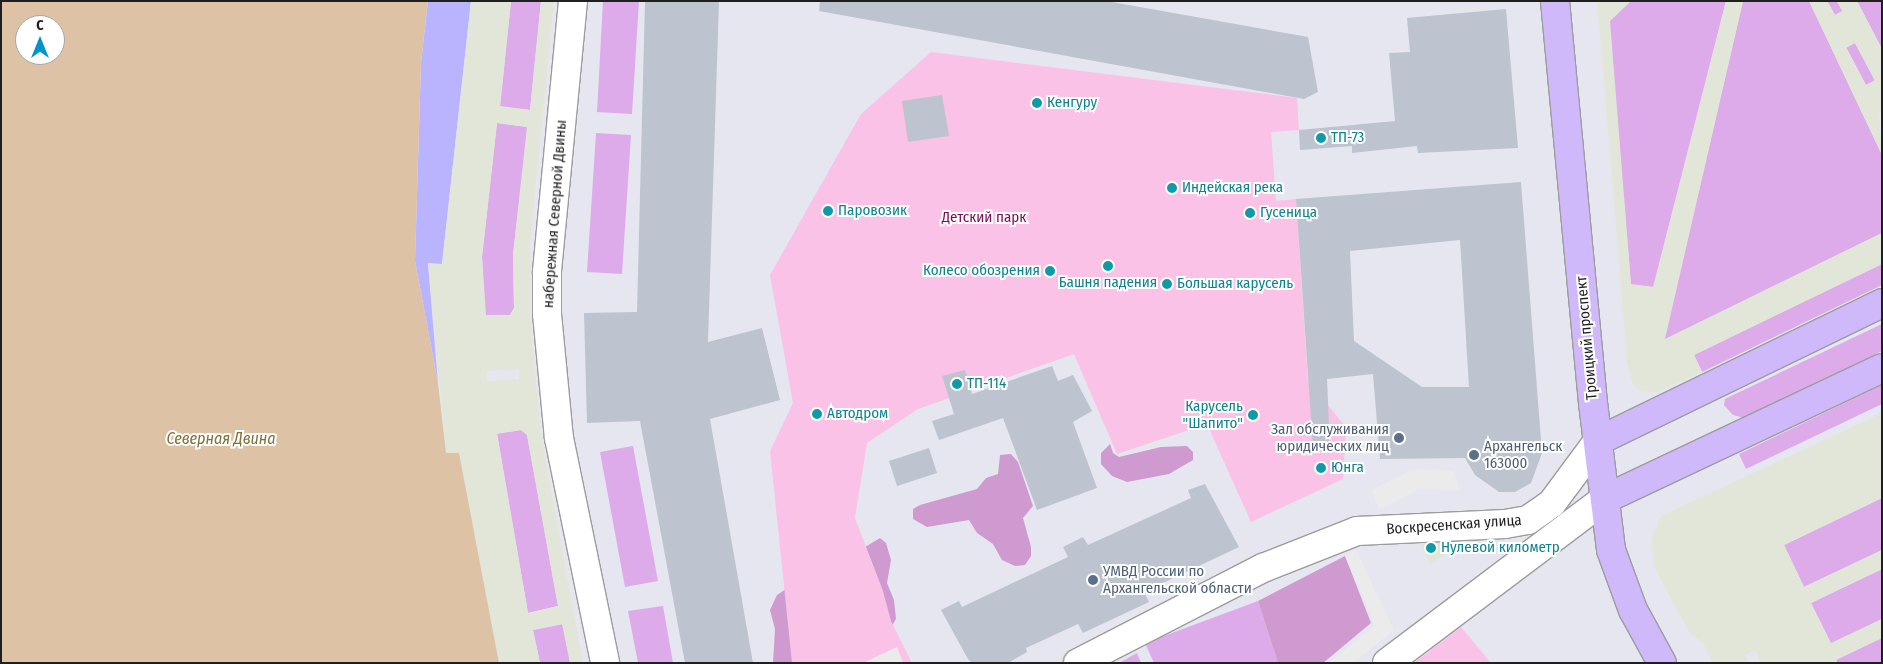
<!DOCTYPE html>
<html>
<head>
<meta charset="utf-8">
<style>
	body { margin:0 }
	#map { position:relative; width:1883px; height:664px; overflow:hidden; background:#e5e6f0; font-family:"Fira Sans Condensed",sans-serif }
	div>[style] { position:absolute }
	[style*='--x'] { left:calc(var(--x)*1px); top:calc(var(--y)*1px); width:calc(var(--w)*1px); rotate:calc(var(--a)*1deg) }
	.grass>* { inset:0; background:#ddabea }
	.forest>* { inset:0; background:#cf9acf }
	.sand>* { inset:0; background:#bab4ff }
	.park>* { inset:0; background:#fac2e6 }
	.parking>* { inset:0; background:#ebebeb }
	.plaza>* { inset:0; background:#e2e6d9 }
	.water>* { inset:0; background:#dec2a5 }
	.building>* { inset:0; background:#bec3d0 }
	.roads { filter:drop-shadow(1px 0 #9c9c9c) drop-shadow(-1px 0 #9c9c9c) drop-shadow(0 1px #9c9c9c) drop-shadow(0 -1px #9c9c9c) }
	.tertiary>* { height:28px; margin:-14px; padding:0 14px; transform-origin:14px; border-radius:14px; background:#fff }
	.secondary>* { height:28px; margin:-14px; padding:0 14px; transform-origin:14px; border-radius:14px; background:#cfb9fa }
	.dots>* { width:14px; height:14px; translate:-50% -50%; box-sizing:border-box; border:2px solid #fff; border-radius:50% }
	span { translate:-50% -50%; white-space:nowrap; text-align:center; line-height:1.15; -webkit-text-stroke:4px #fff; paint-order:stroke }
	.culture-label { font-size:15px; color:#0d838f }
	.left { translate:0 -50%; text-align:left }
	.right { translate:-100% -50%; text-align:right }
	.street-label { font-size:15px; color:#1f1f1f }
	.park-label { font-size:15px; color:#7f0b55 }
	.service-label { font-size:15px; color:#4e5e75 }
	.water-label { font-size:16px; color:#807039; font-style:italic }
	.frame { position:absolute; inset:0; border:2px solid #1f1f1f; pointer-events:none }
	.north { position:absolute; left:15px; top:15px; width:50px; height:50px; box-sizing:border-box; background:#fff; border:1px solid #a5a5a5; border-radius:50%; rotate:0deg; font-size:14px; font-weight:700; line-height:20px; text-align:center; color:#1f1f1f }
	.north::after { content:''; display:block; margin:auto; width:18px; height:22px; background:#0094ce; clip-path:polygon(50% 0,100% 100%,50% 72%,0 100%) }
</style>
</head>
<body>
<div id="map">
	<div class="grass">
		<i style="clip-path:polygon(511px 1px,541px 1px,530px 110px,500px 107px)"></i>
		<i style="clip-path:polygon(603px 1px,639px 1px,632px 114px,597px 112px)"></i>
		<i style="clip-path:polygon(1631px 1px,1726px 1px,1654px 287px,1631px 285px,1609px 21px)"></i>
		<i style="clip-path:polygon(1743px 1px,1809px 1px,1882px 155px,1882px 233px,1664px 340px)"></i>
		<i style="clip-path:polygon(1827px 1px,1837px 1px,1843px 11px,1835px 15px)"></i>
		<i style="clip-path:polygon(1857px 1px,1882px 1px,1882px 49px)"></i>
		<i style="clip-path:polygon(1855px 43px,1875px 81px,1866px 85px,1846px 47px)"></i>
		<i style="clip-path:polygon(497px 123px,528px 127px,513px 254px,514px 308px,510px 315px,485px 315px,482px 257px)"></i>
		<i style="clip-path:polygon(596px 133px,631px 135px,622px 274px,587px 272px)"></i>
		<i style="clip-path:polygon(1882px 264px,1882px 285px,1702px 372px,1694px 355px)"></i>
		<i style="clip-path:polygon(1882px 324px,1882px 351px,1744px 418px,1733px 415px,1724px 405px,1725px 399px,1731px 396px)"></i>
		<i style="clip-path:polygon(1882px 385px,1882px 404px,1746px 469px,1739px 454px)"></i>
		<i style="clip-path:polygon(521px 430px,527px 435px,558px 606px,528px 613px,497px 433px)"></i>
		<i style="clip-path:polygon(633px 446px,658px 581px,625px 587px,600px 452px)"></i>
		<i style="clip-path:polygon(1882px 498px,1882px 550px,1804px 587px,1784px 545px)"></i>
		<i style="clip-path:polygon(1882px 569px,1882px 619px,1831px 644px,1811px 603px)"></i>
		<i style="clip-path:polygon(1258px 601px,1278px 663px,1154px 663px,1145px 643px)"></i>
		<i style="clip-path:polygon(663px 606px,673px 663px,638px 663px,628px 611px)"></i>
		<i style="clip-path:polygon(563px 624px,570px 663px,540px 663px,533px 630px)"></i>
		<i style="clip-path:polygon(1882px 638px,1882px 663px,1837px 663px,1836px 660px)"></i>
		<i style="clip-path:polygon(1137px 653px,1141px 663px,1119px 663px)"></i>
	</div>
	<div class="forest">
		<i style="clip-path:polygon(1110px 444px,1113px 453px,1119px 457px,1161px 447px,1187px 446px,1193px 452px,1193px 460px,1169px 474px,1127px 482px,1112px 476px,1101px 464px,1101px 453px)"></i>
		<i style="clip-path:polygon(1011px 454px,1018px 462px,1033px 506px,1023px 518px,1031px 547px,1031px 556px,1025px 565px,1015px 566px,1002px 560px,993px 544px,977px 533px,969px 520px,927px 527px,913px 519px,913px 509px,920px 505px,977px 489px,986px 478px,998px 474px,1000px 455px)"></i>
		<i style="clip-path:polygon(880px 538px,886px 543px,891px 560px,887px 583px,894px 600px,896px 619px,891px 627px,860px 550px)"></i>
		<i style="clip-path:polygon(1345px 556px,1371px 623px,1323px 663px,1278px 663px,1258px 601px)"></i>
		<i style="clip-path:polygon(786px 589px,813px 663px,773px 663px,775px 629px,770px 610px,777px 595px)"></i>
	</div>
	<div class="sand">
		<i style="clip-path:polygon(428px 1px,471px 1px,442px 264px,428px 264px,438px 383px,415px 261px,421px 63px)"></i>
	</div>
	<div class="park">
		<i style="clip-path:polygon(931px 52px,1297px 98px,1299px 130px,1271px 132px,1276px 201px,1296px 199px,1308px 381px,1346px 427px,1343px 479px,1251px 522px,1207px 424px,1117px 454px,1074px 354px,918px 409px,867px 443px,855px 518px,883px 591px,891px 621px,912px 663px,792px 663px,770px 451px,793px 403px,770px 275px,861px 114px)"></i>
		<i style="clip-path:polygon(1461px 627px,1491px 663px,1414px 663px)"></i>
	</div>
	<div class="parking">
		<i style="clip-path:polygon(1413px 469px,1453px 471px,1460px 490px,1419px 489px,1379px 510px,1372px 490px)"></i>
		<i style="clip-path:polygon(1356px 550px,1394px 630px,1353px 663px,1329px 663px,1375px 625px,1345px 556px)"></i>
		<i style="clip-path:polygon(897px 647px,903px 663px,863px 663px)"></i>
	</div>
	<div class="plaza">
		<i style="clip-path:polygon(evenodd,471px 1px,511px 1px,500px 106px,530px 110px,541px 1px,554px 1px,530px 242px,531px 331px,541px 435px,583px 663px,570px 663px,562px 624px,533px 630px,540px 663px,499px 663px,459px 453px,446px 453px,428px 263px,442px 264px,471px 1px,497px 123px,527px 127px,513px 255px,514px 308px,510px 315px,486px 315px,482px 257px,497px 123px,471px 1px,519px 369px,519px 379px,487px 381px,487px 371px,519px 369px,471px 1px,521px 430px,527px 435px,558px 606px,528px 613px,497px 434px,521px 430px)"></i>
		<i style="clip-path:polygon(1597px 1px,1631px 1px,1610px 21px,1631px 284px,1653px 287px,1726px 1px,1743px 1px,1665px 339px,1882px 233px,1882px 264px,1694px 355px,1702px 372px,1657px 392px,1641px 391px,1633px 385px,1627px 363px)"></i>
		<i style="clip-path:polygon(evenodd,1809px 1px,1827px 1px,1835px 15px,1842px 11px,1837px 1px,1857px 1px,1882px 49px,1882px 111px,1879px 113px,1882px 155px,1809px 1px,1855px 43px,1875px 80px,1866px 85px,1846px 48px,1855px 43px)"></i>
		<i style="clip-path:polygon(1882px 413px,1882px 498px,1784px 545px,1804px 587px,1882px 550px,1882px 569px,1811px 603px,1831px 643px,1882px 619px,1882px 638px,1836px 659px,1837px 663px,1761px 663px,1755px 650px,1745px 655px,1749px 663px,1713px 663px,1703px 643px,1689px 632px,1655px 568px,1651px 540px,1661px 516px)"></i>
		<i style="clip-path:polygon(1447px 534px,1453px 547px,1431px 565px,1418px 540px)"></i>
	</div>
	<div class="water">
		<i style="clip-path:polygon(evenodd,1px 1px,428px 1px,421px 63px,415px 261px,438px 383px,446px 453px,459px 453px,499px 663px,1px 663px,1px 1px,25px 25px,55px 25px,55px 55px,25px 55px,25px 25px)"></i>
	</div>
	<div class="building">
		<i style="clip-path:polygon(645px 1px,719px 1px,708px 342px,762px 328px,780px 400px,710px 419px,753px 663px,685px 663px,640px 421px,587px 423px,584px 313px,637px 312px)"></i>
		<i style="clip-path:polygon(820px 1px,1106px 1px,1308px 37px,1318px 92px,1304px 99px,819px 11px)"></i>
		<i style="clip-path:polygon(1506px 9px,1518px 148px,1418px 153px,1417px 146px,1352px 153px,1352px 146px,1300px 150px,1299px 130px,1395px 121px,1389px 53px,1410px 52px,1407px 18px)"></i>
		<i style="clip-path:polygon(942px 95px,949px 136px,908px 142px,902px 101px)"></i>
		<i style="clip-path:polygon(evenodd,1521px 182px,1542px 453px,1531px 483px,1515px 492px,1499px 492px,1475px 475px,1465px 458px,1380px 459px,1373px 374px,1327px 379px,1330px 447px,1313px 448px,1296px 199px,1521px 182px,1460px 240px,1469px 387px,1422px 387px,1354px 341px,1350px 251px,1460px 240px)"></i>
		<i style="clip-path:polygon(1052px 366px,1058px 381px,1073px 375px,1092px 411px,1073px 422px,1097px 488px,1037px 510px,1003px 418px,939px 440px,932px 421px,954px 414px,942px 376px,965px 370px,972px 394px)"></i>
		<i style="clip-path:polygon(929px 448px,937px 473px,897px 486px,889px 461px)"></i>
		<i style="clip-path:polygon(1205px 484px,1239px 547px,1144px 592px,1149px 602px,1083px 633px,1078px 624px,1026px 648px,1027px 652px,1008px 663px,972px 663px,968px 659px,941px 610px,959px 601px,962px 607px,1068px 557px,1063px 547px,1083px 537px,1088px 545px,1191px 498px,1188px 490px)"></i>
	</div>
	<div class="roads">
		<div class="tertiary">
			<i style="--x:573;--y:1;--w:273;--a:95.5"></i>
			<i style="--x:547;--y:273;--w:41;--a:90"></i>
			<i style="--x:547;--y:314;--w:125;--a:84.5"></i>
			<i style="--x:559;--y:438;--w:230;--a:78.4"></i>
			<i style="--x:1078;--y:663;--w:208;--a:-27.2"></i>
			<i style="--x:1263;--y:568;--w:101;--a:-21.5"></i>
			<i style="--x:1357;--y:531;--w:148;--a:-2.7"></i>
			<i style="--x:1505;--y:524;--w:23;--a:-10"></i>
			<i style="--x:1528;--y:520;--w:29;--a:-35"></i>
			<i style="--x:1552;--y:503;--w:77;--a:-53.4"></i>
			<i style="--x:1387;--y:663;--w:273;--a:-37"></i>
		</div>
		<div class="secondary">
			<i style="--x:1555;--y:1;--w:404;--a:84.6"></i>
			<i style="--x:1593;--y:403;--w:148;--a:83"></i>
			<i style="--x:1611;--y:550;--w:64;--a:69.9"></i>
			<i style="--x:1633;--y:610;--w:60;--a:61.3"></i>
			<i style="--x:1598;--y:441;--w:316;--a:-25.9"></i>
			<i style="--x:1605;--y:499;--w:306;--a:-25.3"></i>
		</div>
	</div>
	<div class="dots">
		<i style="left:1037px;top:103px;background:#0f9aa8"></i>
		<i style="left:1321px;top:138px;background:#0f9aa8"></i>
		<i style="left:1172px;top:188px;background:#0f9aa8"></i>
		<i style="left:828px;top:211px;background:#0f9aa8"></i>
		<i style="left:1250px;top:213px;background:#0f9aa8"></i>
		<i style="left:1108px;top:266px;background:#0f9aa8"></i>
		<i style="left:1050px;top:271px;background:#0f9aa8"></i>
		<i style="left:1167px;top:284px;background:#0f9aa8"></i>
		<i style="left:957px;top:384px;background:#0f9aa8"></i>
		<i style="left:817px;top:414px;background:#0f9aa8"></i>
		<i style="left:1253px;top:415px;background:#0f9aa8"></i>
		<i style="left:1399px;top:438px;background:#5c6f8a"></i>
		<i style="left:1474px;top:455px;background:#5c6f8a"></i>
		<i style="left:1321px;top:468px;background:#0f9aa8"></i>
		<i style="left:1431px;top:548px;background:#0f9aa8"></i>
		<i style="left:1093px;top:580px;background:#5c6f8a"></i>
	</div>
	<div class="culture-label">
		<span class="left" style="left:1047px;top:103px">Кенгуру</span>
		<span class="left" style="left:1331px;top:138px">ТП-73</span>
		<span class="left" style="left:1182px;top:188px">Индейская река</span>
		<span class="left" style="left:838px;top:211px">Паровозик</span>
		<span class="left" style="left:1260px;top:213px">Гусеница</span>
		<span class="right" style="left:1040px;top:271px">Колесо обозрения</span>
		<span style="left:1108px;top:283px">Башня падения</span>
		<span class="left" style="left:1177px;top:284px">Большая карусель</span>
		<span class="left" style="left:967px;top:384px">ТП-114</span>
		<span class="right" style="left:1243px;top:415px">Карусель<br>"Шапито"</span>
		<span class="left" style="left:827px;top:414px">Автодром</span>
		<span class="left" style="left:1331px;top:468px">Юнга</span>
		<span class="left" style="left:1441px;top:548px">Нулевой километр</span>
	</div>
	<div class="street-label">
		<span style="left:555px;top:214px;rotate:-86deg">набережная Северной Двины</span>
		<span style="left:1587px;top:338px;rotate:-95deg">Троицкий проспект</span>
		<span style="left:1454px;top:525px;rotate:-4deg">Воскресенская улица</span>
	</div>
	<div class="park-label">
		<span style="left:984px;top:218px">Детский парк</span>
	</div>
	<div class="service-label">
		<span class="right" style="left:1389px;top:438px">Зал обслуживания<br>юридических лиц</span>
		<span class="left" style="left:1484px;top:455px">Архангельск<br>163000</span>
		<span class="left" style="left:1103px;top:580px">УМВД России по<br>Архангельской области</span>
	</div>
	<div class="water-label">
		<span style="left:221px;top:439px">Северная Двина</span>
	</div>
	<div class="frame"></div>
	<div class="north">С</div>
</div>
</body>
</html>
